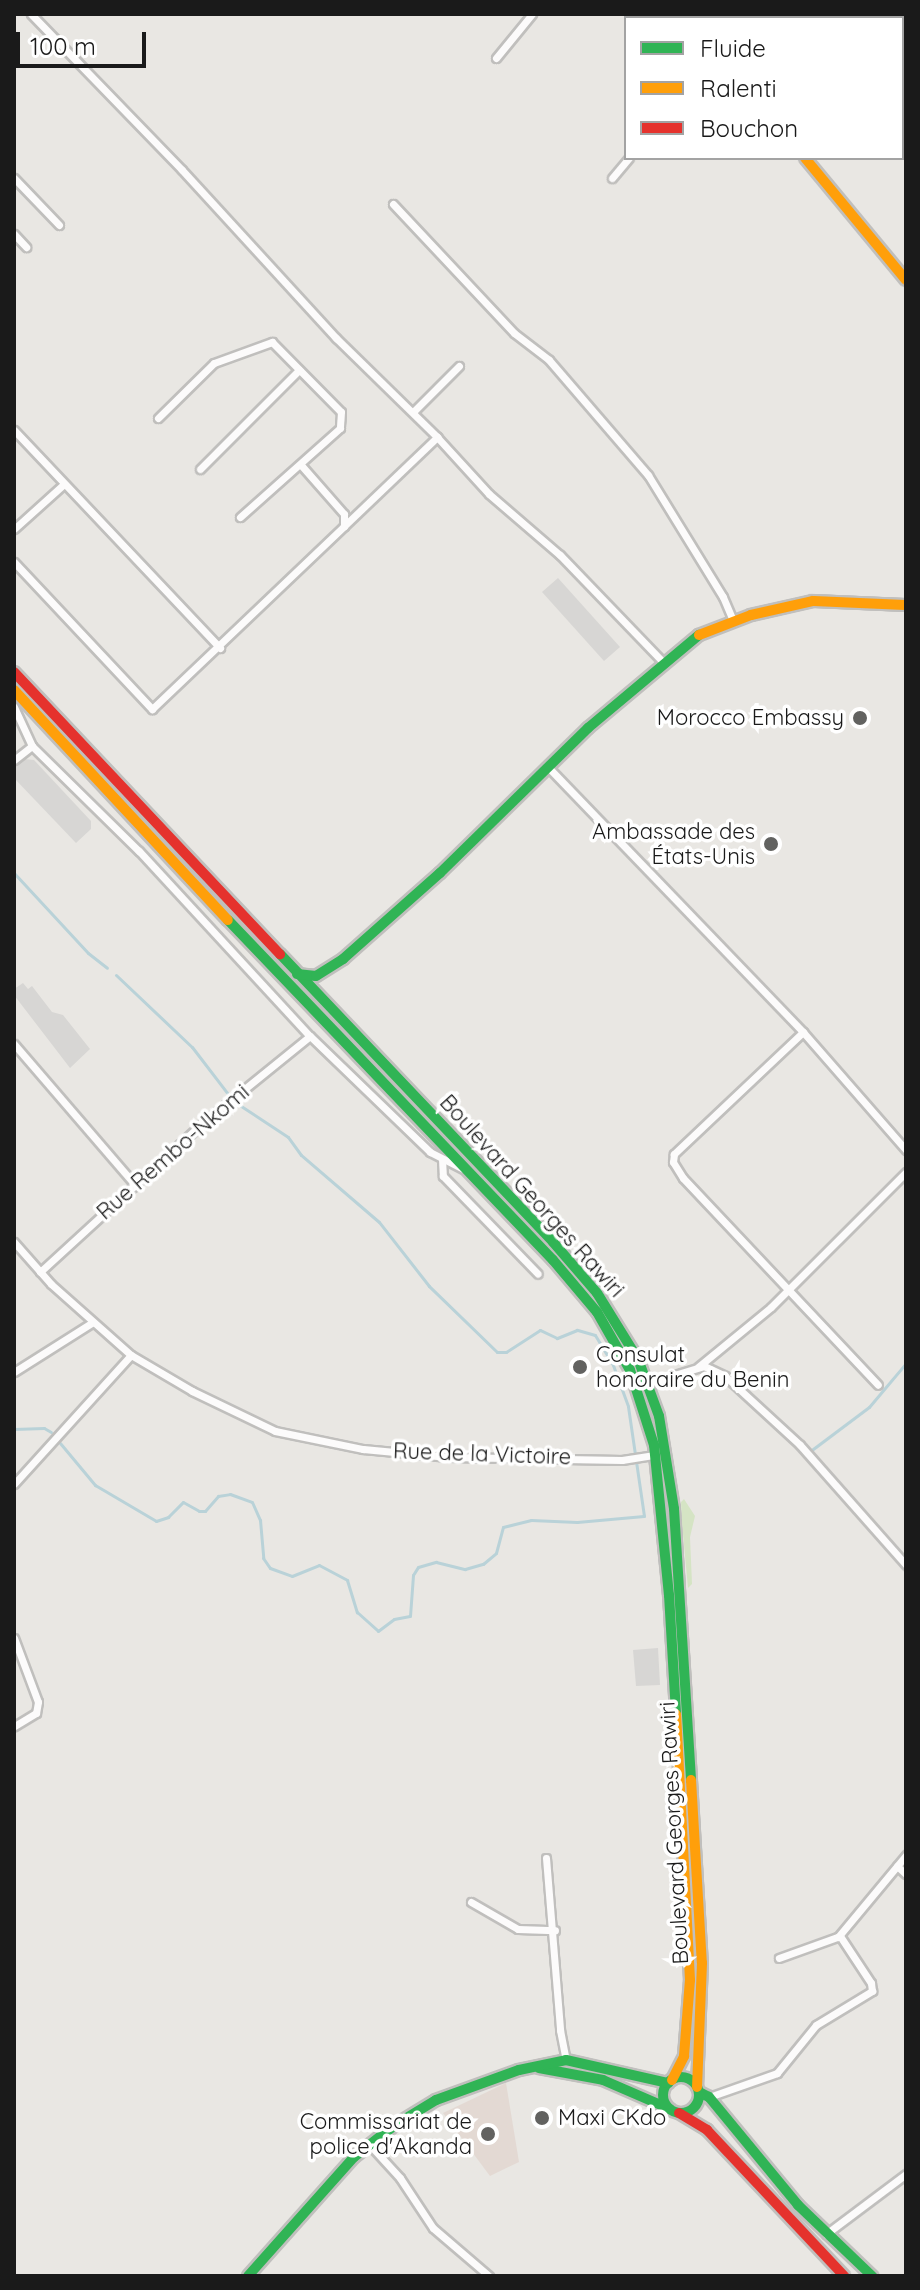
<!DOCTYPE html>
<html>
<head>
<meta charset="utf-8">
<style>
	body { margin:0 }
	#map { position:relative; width:920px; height:2290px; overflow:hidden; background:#e9e7e3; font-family:Quicksand,sans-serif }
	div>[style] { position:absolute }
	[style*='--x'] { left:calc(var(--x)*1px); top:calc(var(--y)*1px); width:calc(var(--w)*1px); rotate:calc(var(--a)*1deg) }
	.religious>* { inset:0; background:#d7d6d4 }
	.military>* { inset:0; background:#e3d9d3 }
	.grass>* { inset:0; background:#d5e4c4 }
	.stream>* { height:3px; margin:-1.5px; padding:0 1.5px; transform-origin:1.5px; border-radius:1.5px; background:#b9d2d8 }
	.roads { filter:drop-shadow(2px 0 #c0bfbd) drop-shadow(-2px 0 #c0bfbd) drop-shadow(0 2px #c0bfbd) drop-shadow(0 -2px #c0bfbd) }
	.street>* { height:7px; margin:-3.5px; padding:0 3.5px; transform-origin:3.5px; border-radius:3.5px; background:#fcfbfb }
	.fast>* { height:10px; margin:-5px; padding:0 5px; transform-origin:5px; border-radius:5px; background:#30b455 }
	.fast>.ring { margin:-5px; padding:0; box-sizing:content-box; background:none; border:10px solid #30b455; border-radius:50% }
	.slow>* { height:10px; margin:-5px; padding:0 5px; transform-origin:5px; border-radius:5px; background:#ff9f0a }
	.jam>* { height:10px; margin:-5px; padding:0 5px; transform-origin:5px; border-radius:5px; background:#e5322d }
	.dots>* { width:22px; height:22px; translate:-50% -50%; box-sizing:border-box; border:4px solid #fff; border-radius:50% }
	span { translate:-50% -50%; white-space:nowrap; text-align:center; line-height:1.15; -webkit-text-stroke:7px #fff; paint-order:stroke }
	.poi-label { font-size:22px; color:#1a1a1a }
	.right { translate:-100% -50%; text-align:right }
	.left { translate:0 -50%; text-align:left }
	.street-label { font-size:22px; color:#1a1a1a }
	.frame { position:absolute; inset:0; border:16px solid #1a1a1a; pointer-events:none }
	.legend { position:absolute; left:624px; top:16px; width:280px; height:144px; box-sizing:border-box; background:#fff; border:2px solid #a3a3a3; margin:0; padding:10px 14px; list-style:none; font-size:24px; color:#1a1a1a }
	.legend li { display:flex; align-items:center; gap:16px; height:40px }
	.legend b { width:40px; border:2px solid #a3a3a3 }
	.scale { position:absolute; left:16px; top:32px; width:130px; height:36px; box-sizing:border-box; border:4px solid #1a1a1a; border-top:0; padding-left:10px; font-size:24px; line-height:28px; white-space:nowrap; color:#1a1a1a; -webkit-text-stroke:6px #fff; paint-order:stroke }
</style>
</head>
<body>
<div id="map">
	<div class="religious">
		<i style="clip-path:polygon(558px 578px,620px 647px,604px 661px,542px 592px)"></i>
		<i style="clip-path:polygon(24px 759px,34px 760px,91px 821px,91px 829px,76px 843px,14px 778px,14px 768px)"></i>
		<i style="clip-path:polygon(23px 983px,28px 989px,32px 986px,52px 1012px,63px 1015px,90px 1049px,70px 1068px,14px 995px,14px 989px)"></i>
		<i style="clip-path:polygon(658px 1648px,660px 1685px,636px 1686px,633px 1650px)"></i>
	</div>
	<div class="military">
		<i style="clip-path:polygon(506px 2083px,519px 2162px,490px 2176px,443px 2113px)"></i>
	</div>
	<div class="grass">
		<i style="clip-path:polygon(684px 1499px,695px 1516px,690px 1537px,692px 1584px,688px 1588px,682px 1523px,681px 1502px)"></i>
	</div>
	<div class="stream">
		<i style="--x:14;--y:873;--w:109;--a:47.2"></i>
		<i style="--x:88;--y:953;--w:24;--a:38"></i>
		<i style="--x:116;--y:975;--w:105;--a:43.5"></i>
		<i style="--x:192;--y:1047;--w:59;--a:52.5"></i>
		<i style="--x:14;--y:1429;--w:30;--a:-2"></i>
		<i style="--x:44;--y:1428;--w:8;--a:30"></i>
		<i style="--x:60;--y:1443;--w:55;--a:50.2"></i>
		<i style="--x:95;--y:1485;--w:71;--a:30.5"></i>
		<i style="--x:156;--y:1521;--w:13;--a:-18"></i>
		<i style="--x:168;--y:1517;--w:21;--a:-45"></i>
		<i style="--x:183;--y:1502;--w:18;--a:29"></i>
		<i style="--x:199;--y:1511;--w:6;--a:0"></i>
		<i style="--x:205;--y:1511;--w:20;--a:-49"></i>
		<i style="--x:218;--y:1496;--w:12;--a:-9"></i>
		<i style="--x:230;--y:1494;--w:23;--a:20"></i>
		<i style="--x:252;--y:1502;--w:20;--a:66"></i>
		<i style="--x:260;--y:1520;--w:38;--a:85"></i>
		<i style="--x:263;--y:1558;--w:12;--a:55"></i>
		<i style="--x:270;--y:1568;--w:23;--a:20"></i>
		<i style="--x:292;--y:1576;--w:29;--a:-22"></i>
		<i style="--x:319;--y:1565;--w:32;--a:28"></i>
		<i style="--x:347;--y:1580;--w:34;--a:73"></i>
		<i style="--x:357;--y:1612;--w:28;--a:42"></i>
		<i style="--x:378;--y:1631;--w:20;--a:-37"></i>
		<i style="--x:394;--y:1619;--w:16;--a:-11"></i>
		<i style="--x:410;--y:1616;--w:41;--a:-85.8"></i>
		<i style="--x:413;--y:1575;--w:9;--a:-58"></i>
		<i style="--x:418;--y:1567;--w:19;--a:-16"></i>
		<i style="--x:436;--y:1562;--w:30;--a:14"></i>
		<i style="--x:465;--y:1569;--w:19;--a:-16"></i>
		<i style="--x:483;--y:1564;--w:17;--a:-40"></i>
		<i style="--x:496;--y:1553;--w:27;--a:-75"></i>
		<i style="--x:503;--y:1527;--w:29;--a:-14"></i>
		<i style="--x:531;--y:1520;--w:46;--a:2.5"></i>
		<i style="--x:577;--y:1522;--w:67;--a:-5.1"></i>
		<i style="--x:644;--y:1516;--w:111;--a:-98.3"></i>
		<i style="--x:628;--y:1406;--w:44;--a:-110.1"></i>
		<i style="--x:613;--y:1365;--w:35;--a:-121"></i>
		<i style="--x:595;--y:1335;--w:19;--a:-164"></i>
		<i style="--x:577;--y:1330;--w:22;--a:158"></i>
		<i style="--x:557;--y:1338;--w:19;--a:-155"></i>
		<i style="--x:540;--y:1330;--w:40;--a:147.1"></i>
		<i style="--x:506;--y:1352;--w:9;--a:180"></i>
		<i style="--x:497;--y:1352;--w:95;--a:-135.9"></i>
		<i style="--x:429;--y:1286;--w:81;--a:-128"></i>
		<i style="--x:379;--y:1222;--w:103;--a:-139.3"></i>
		<i style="--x:301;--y:1155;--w:22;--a:-126"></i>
		<i style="--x:288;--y:1137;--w:60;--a:-146.6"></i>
		<i style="--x:813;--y:1449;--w:70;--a:-36.9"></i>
		<i style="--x:869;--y:1407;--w:57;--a:-49.9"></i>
	</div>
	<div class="roads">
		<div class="street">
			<i style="--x:31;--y:14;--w:217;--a:45.9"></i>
			<i style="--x:182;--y:170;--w:228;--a:47.5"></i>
			<i style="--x:336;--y:338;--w:141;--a:44.4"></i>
			<i style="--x:437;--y:437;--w:77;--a:47.6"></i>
			<i style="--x:489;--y:494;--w:94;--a:40.7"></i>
			<i style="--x:560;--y:555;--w:149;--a:46.1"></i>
			<i style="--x:678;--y:18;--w:5;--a:-53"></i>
			<i style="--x:496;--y:58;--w:57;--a:-50.7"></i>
			<i style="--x:14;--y:178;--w:65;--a:46.2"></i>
			<i style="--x:612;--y:178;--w:26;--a:-50"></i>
			<i style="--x:393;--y:204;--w:177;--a:46.8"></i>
			<i style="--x:514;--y:333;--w:44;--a:37.6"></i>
			<i style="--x:549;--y:360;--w:152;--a:49.3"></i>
			<i style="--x:648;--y:475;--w:143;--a:58.4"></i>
			<i style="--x:723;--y:597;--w:26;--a:67"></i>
			<i style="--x:14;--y:234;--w:18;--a:47"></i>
			<i style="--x:413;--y:412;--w:65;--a:-45"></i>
			<i style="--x:158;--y:418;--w:78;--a:-44.5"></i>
			<i style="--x:214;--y:363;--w:62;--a:-19.9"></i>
			<i style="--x:272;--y:342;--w:98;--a:45.4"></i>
			<i style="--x:341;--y:412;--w:16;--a:94"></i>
			<i style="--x:340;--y:428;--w:134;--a:138.3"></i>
			<i style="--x:14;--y:430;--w:300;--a:46.6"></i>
			<i style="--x:200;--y:469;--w:140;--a:-45"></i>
			<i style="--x:344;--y:526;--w:129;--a:-43.7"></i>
			<i style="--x:14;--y:529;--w:67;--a:-42"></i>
			<i style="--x:14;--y:562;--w:202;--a:46.8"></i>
			<i style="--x:152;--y:709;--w:265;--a:-43.6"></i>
			<i style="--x:344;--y:526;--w:12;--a:-90"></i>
			<i style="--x:344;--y:514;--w:65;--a:-131.3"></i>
			<i style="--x:14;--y:707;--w:43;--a:65.2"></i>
			<i style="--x:32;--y:746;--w:150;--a:44.5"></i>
			<i style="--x:139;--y:851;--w:252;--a:47.3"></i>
			<i style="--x:310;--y:1036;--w:167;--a:44"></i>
			<i style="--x:430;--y:1152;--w:36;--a:27"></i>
			<i style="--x:14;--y:760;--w:23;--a:-38"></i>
			<i style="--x:548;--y:767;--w:368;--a:46.1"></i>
			<i style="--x:803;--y:1032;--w:157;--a:48.9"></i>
			<i style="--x:803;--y:1032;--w:178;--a:136.6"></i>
			<i style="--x:674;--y:1154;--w:8;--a:97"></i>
			<i style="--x:673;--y:1162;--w:19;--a:58"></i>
			<i style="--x:683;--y:1178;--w:284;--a:46.7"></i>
			<i style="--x:14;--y:1044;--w:187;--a:49.3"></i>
			<i style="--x:442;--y:1159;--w:17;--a:87"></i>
			<i style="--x:443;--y:1176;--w:136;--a:45.9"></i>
			<i style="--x:14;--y:1242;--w:56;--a:48.6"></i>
			<i style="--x:51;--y:1284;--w:107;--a:41.6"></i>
			<i style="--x:131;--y:1355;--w:71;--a:30.5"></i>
			<i style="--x:192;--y:1391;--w:92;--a:25.7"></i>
			<i style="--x:275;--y:1431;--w:90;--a:11.6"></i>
			<i style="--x:363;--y:1449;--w:85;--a:5.4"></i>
			<i style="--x:448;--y:1457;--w:174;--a:1"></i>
			<i style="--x:622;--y:1460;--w:33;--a:-9"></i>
			<i style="--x:40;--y:1272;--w:224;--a:-42.5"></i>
			<i style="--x:205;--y:1121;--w:135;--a:-39"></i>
			<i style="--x:698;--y:1367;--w:94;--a:-39.4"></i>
			<i style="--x:771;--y:1307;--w:191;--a:-45"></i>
			<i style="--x:14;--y:1372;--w:93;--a:-32.3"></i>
			<i style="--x:648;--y:1383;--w:59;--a:-16.9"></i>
			<i style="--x:704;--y:1366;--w:23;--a:25"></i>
			<i style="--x:725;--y:1376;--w:102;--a:42.6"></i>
			<i style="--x:800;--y:1445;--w:160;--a:48.5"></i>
			<i style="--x:14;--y:1484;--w:174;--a:-47.8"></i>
			<i style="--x:14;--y:1638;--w:68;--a:69.4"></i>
			<i style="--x:38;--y:1702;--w:11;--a:100"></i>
			<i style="--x:36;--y:1713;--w:26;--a:149"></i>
			<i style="--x:546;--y:1858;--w:173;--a:85.3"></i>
			<i style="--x:560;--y:2030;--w:31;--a:79"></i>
			<i style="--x:897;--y:1866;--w:12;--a:42"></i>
			<i style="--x:471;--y:1902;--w:54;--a:29.9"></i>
			<i style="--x:518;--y:1929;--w:37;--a:2"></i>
			<i style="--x:838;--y:1937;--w:107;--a:-50.3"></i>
			<i style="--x:709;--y:2097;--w:72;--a:-19.4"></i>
			<i style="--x:777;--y:2073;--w:62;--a:-50.9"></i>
			<i style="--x:816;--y:2025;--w:66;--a:-31.3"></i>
			<i style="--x:872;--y:1991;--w:8;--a:-97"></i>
			<i style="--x:871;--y:1983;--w:56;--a:-123.4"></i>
			<i style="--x:840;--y:1936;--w:65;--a:160.2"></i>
			<i style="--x:369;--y:2144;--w:46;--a:47.6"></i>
			<i style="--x:400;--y:2178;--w:60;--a:56.6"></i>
			<i style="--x:433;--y:2228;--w:74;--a:40.6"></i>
			<i style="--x:826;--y:2234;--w:100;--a:-36.9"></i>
		</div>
		<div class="fast">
			<i style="--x:228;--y:920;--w:470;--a:46.3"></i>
			<i style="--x:553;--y:1260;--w:68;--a:49.8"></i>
			<i style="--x:597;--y:1312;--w:67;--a:60.4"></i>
			<i style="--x:630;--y:1370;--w:79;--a:72.3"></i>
			<i style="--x:654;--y:1445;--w:151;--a:84.3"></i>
			<i style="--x:669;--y:1595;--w:119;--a:86.6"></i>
			<i style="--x:280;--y:954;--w:397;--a:46.5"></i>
			<i style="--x:553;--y:1242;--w:67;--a:49.2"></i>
			<i style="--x:597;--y:1293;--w:78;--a:58.2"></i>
			<i style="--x:638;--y:1359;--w:61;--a:69.8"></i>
			<i style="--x:659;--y:1416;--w:94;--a:80.8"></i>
			<i style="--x:674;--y:1509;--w:272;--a:86.4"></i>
			<i style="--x:297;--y:974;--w:19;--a:6"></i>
			<i style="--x:316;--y:976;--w:32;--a:-32"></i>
			<i style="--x:343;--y:959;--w:130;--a:-41.6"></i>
			<i style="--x:440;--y:873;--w:207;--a:-44.4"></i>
			<i style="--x:588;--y:728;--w:145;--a:-40"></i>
			<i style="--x:539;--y:2068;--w:65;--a:10.6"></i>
			<i style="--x:603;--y:2080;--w:73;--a:23.4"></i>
			<i class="ring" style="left:663px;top:2077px;width:26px;height:26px"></i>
			<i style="--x:699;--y:2092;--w:11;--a:27"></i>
			<i style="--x:709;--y:2097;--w:140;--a:50.5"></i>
			<i style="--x:798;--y:2205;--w:103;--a:43.8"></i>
			<i style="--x:248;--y:2276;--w:159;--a:-48.3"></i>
			<i style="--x:354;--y:2157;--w:52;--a:-38"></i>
			<i style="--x:395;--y:2125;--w:48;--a:-31.4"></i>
			<i style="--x:436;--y:2100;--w:88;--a:-19.9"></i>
			<i style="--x:519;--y:2070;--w:48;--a:-12"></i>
			<i style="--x:566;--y:2060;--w:105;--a:12.7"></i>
		</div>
		<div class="slow">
			<i style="--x:663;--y:14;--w:6;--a:39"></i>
			<i style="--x:805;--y:158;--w:158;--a:50.4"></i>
			<i style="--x:699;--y:635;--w:56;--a:-21"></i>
			<i style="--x:751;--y:615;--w:64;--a:-12.7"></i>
			<i style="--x:813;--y:601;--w:93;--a:2.5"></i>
			<i style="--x:14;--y:690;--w:314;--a:47.1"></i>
			<i style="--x:691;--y:1780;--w:183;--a:86.6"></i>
			<i style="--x:702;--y:1963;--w:124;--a:92.3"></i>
			<i style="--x:672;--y:2080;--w:27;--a:-63"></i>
			<i style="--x:684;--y:2056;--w:76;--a:-85.5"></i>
			<i style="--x:690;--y:1980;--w:266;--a:-93"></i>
		</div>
		<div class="jam">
			<i style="--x:14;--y:672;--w:388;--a:46.7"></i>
			<i style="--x:679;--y:2113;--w:33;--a:31"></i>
			<i style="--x:707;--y:2130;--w:200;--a:46.8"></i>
		</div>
	</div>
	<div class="dots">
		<i style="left:860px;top:718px;background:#626260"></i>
		<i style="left:771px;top:844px;background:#626260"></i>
		<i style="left:580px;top:1367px;background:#626260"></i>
		<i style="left:542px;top:2118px;background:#626260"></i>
		<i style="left:488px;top:2134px;background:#626260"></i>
	</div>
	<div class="poi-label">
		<span class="right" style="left:844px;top:718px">Morocco Embassy</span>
		<span class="right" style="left:755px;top:844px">Ambassade des<br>États-Unis</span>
		<span class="left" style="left:596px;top:1367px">Consulat<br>honoraire du Benin</span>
		<span class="left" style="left:558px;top:2118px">Maxi CKdo</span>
		<span class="right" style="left:472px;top:2134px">Commissariat de<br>police d'Akanda</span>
	</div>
	<div class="street-label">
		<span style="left:173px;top:1152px;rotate:-41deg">Rue Rembo-Nkomi</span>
		<span style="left:532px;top:1196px;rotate:48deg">Boulevard Georges Rawiri</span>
		<span style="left:482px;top:1454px;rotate:2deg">Rue de la Victoire</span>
		<span style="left:674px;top:1833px;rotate:-93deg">Boulevard Georges Rawiri</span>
	</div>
	<div class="frame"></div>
	<ul class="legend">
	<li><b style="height:10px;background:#30b455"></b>Fluide</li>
	<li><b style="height:10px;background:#ff9f0a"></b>Ralenti</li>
	<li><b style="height:10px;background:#e5322d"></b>Bouchon</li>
	</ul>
	<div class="scale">100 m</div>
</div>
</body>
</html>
